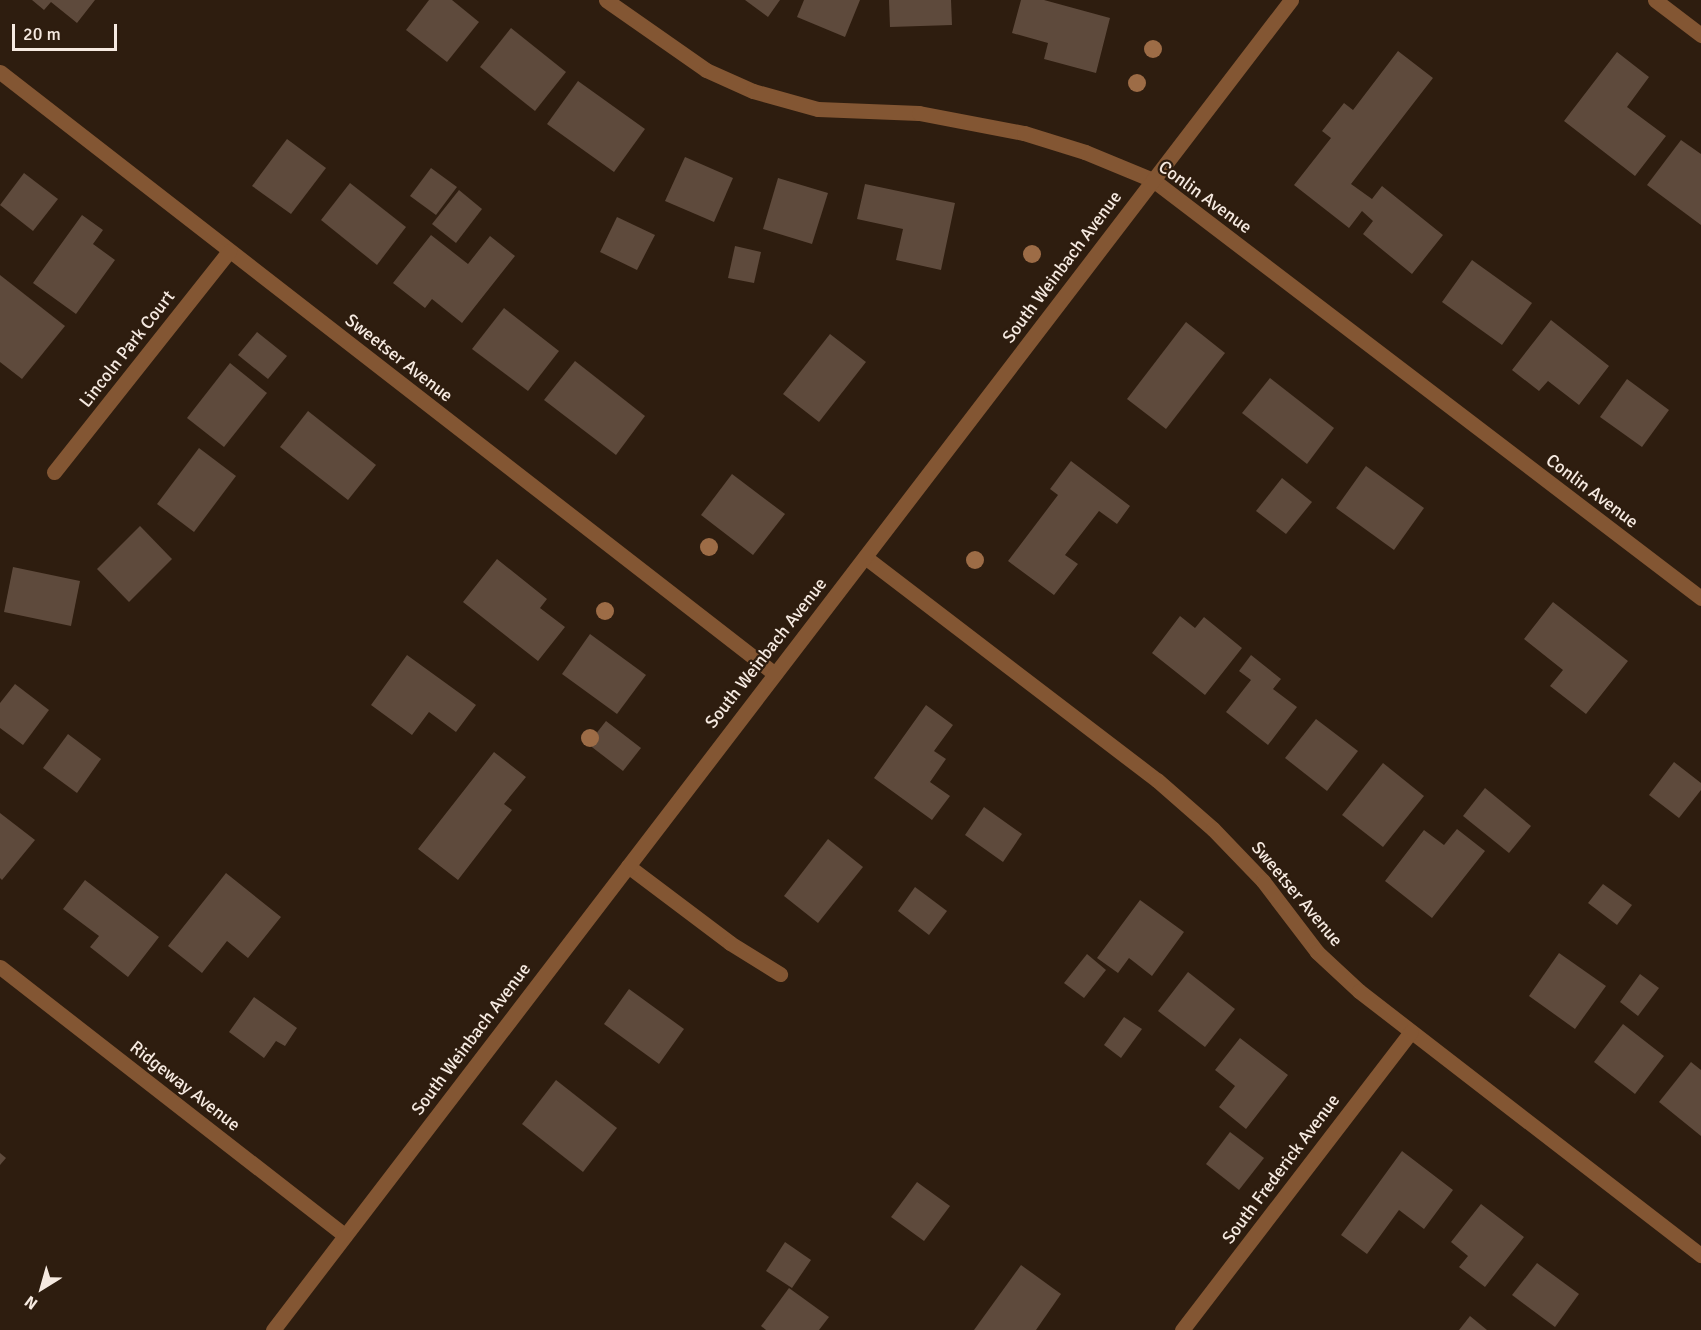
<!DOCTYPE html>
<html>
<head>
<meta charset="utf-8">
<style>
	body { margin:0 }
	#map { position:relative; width:1701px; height:1330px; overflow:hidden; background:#2e1d0f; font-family:Signika,sans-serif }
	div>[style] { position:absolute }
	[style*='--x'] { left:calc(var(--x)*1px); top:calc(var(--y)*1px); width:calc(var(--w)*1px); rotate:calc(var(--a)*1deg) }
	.building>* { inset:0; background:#5e4a3c }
	.service>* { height:15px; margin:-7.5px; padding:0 7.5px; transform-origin:7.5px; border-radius:7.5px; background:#835633 }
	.minor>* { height:15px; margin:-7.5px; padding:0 7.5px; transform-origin:7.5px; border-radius:7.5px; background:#835633 }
	.tertiary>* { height:15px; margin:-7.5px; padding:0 7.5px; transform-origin:7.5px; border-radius:7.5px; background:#835633 }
	.trees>* { width:18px; height:18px; margin:-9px; border-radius:50%; background:#9d6c46 }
	span { translate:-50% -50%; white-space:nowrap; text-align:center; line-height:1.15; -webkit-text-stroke:4.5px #2e1d0f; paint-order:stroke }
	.street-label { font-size:18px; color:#f6eae1 }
	.north { position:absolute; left:12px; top:1258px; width:60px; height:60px; -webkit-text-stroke:4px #2e1d0f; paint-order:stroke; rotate:217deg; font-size:16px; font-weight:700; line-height:24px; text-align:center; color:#f6eae1 }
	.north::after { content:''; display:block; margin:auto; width:21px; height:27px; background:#f6eae1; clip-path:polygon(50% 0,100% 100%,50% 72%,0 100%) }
	.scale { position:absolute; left:12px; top:24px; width:105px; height:27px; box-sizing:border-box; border:3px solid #f6eae1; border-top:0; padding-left:8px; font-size:18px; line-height:21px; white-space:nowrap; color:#f6eae1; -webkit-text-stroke:4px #2e1d0f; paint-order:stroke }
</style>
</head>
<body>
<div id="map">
	<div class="building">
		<i style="clip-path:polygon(32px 0,95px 0,77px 23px,51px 2px,44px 10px)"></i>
		<i style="clip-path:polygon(429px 0,452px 0,479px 22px,447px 62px,406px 30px)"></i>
		<i style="clip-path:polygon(745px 0,780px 0,768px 17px)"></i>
		<i style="clip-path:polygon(804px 0,860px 0,845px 37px,797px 17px)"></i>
		<i style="clip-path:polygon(889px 0,951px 0,952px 25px,890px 27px)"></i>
		<i style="clip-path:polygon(1021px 0,1044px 0,1110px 18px,1096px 73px,1044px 59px,1048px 43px,1012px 33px)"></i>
		<i style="clip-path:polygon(511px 28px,566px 72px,535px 111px,480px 67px)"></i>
		<i style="clip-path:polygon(1398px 51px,1433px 78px,1351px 184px,1372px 199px,1382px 186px,1443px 235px,1412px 274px,1363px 234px,1373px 221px,1362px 211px,1349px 228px,1294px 185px,1331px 138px,1322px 131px,1344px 103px,1353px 110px)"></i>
		<i style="clip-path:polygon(1617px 52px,1649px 77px,1627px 107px,1666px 136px,1635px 176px,1564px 121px)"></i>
		<i style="clip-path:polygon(578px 81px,645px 129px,614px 172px,547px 124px)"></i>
		<i style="clip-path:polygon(287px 139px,326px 168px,291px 214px,252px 186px)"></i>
		<i style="clip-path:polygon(1681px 140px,1701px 154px,1701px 225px,1647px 185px)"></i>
		<i style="clip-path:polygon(685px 157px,733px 178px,714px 222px,665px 201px)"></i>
		<i style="clip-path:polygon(431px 168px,457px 187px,436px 215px,410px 196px)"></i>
		<i style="clip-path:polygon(24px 173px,58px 199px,33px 231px,0 205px)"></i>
		<i style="clip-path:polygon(778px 178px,828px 193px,812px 244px,763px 229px)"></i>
		<i style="clip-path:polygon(350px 183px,406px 227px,377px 265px,321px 220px)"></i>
		<i style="clip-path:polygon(865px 184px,955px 203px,941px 270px,896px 260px,903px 229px,857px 219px)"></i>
		<i style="clip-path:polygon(459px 190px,482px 209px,456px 243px,432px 224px)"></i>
		<i style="clip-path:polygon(82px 215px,103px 230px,93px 244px,115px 260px,76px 314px,33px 283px)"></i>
		<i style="clip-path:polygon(617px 217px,655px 235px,637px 270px,600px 252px)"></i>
		<i style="clip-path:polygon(431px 235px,468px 264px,490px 236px,515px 256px,462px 323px,432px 299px,425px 308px,393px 283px)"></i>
		<i style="clip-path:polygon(735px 246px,761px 252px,754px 283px,728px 278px)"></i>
		<i style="clip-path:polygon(1472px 260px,1532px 303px,1502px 345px,1442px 302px)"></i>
		<i style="clip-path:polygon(0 275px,65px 326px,22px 379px,0 362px)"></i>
		<i style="clip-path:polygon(504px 308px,559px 351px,528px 391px,472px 349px)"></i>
		<i style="clip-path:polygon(1551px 320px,1609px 366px,1579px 405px,1548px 381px,1539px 391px,1512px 370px)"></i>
		<i style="clip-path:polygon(1186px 322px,1225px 353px,1166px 429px,1127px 399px)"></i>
		<i style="clip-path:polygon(257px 332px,287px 356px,268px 379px,238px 355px)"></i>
		<i style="clip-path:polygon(830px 334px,866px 362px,819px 422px,783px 394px)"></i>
		<i style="clip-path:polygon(575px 361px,645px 416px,616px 455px,544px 400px)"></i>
		<i style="clip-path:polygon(230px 363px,267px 393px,224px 447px,187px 418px)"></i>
		<i style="clip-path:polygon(1270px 378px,1334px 428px,1307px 464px,1242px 413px)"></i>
		<i style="clip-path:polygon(1627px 379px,1669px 410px,1642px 447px,1600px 417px)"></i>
		<i style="clip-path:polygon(308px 411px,376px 465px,348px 500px,280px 447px)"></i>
		<i style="clip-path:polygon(199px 448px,236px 476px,194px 532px,157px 504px)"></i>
		<i style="clip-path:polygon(1071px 461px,1130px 506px,1117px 524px,1099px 511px,1065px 555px,1078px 564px,1054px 595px,1008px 561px,1058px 495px,1050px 489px)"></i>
		<i style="clip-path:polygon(1366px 466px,1424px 508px,1394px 550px,1336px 508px)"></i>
		<i style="clip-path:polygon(732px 474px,785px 514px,753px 555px,701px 515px)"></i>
		<i style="clip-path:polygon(1282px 478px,1312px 502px,1286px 534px,1256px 511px)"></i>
		<i style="clip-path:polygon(140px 526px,172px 559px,129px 602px,97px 569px)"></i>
		<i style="clip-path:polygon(497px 559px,547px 599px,540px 608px,565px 627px,538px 661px,463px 602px)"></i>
		<i style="clip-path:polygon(13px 567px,80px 581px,71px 626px,4px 612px)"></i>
		<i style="clip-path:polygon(1553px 602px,1628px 661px,1586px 714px,1550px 686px,1563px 670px,1524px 639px)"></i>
		<i style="clip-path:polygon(1180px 616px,1195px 628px,1204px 617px,1242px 648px,1205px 695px,1152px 653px)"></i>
		<i style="clip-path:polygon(590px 634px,646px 675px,617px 714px,562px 674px)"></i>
		<i style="clip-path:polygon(407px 655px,476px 705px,456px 732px,429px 712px,412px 735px,371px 705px)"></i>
		<i style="clip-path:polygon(1251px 655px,1281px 679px,1273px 689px,1297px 707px,1268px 745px,1226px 712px,1251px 680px,1239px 671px)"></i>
		<i style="clip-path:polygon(15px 684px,49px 710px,23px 745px,0 728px,0 703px)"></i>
		<i style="clip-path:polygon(926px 705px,953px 725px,934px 751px,946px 759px,930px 782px,950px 796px,932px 820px,874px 778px)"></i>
		<i style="clip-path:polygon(1316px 719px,1358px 751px,1327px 791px,1285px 758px)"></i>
		<i style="clip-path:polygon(606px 721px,641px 748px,623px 771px,588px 744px)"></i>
		<i style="clip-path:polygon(68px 734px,101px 759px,77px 793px,43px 768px)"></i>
		<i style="clip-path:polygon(494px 752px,526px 777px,504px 804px,512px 810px,458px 880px,418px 849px)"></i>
		<i style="clip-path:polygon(1674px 762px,1701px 783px,1701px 790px,1679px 818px,1649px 795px)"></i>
		<i style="clip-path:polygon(1383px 763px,1424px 796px,1383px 847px,1342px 815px)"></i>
		<i style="clip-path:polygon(1485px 788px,1531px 826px,1509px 853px,1463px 816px)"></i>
		<i style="clip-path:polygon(984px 807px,1022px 834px,1003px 862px,965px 835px)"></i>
		<i style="clip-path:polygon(0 813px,35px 840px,2px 880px,0 878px)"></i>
		<i style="clip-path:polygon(1457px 829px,1485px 851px,1432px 918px,1385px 881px,1424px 830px,1444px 845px)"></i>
		<i style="clip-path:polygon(828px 839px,863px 867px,818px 923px,784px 896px)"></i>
		<i style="clip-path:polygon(226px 873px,281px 917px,248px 958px,227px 941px,202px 973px,168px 946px)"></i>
		<i style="clip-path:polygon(85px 880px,159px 937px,128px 977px,90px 947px,99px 936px,63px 909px)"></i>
		<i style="clip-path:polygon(1603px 884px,1632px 905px,1617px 925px,1588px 903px)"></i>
		<i style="clip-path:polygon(915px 887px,947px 911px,929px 935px,898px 911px)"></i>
		<i style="clip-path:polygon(1140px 900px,1184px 932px,1152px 976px,1129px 958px,1118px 973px,1097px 958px)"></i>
		<i style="clip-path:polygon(1559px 953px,1606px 986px,1575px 1029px,1529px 996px)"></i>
		<i style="clip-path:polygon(1087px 954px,1106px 970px,1084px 998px,1064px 983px)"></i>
		<i style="clip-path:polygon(1188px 972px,1235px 1009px,1205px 1047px,1158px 1011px)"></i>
		<i style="clip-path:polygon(1640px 974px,1659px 988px,1638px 1016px,1620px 1002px)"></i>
		<i style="clip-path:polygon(629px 989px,684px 1029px,659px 1064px,604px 1024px)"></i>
		<i style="clip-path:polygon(254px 997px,297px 1028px,285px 1046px,276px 1041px,264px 1058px,229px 1032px)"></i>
		<i style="clip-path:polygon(1124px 1017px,1142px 1029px,1121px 1058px,1104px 1045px)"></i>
		<i style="clip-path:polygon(1623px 1024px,1664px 1056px,1635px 1094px,1594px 1062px)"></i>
		<i style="clip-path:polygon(1240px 1038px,1288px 1075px,1246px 1129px,1219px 1107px,1235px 1086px,1215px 1070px)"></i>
		<i style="clip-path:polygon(1691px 1062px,1701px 1070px,1701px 1136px,1659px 1102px)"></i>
		<i style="clip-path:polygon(556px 1080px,617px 1128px,583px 1172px,522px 1124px)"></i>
		<i style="clip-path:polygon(1230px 1132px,1264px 1158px,1239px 1190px,1206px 1164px)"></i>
		<i style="clip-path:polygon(1402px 1151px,1453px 1190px,1424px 1229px,1399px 1210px,1367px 1254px,1341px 1235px)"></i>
		<i style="clip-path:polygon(0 1153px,6px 1158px,0 1165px)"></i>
		<i style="clip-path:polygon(917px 1182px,950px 1206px,924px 1241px,891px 1217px)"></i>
		<i style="clip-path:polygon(1481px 1204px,1524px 1237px,1485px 1287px,1459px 1267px,1468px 1256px,1451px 1242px)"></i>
		<i style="clip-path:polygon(785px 1242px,811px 1260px,792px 1288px,766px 1271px)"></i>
		<i style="clip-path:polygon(1537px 1263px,1579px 1294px,1555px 1327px,1512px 1295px)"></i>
		<i style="clip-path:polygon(1021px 1265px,1061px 1294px,1036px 1330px,974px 1330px)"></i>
		<i style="clip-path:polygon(789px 1288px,829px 1317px,819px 1330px,766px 1330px,761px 1326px)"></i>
		<i style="clip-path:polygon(1470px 1316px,1487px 1330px,1459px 1330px)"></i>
	</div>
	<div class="service">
		<i style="--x:628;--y:866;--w:128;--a:37"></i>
		<i style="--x:730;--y:943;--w:59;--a:31.8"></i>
	</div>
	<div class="minor">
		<i style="--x:606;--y:0;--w:122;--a:35"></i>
		<i style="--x:706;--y:70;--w:51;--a:24.1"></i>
		<i style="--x:753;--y:91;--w:67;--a:15.5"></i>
		<i style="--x:818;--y:109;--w:101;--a:2.3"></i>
		<i style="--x:919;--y:113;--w:107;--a:10.8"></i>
		<i style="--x:1024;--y:133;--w:64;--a:17.3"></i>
		<i style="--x:1085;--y:152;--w:74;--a:22.4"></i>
		<i style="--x:1153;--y:180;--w:689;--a:37.34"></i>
		<i style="--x:1655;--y:0;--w:58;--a:37.3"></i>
		<i style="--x:0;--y:72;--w:981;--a:37.84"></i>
		<i style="--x:54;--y:472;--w:282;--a:-51.6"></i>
		<i style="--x:865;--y:557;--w:367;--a:37.4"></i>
		<i style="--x:1157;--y:780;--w:74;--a:41.2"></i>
		<i style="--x:1213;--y:829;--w:72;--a:46.1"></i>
		<i style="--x:1263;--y:881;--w:89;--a:52.7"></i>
		<i style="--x:1317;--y:952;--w:57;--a:42.9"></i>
		<i style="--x:1359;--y:991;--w:432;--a:37.7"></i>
		<i style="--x:0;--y:967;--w:437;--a:37.9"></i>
		<i style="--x:1182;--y:1330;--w:376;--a:-52.5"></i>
	</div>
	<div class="tertiary">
		<i style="--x:273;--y:1330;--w:1675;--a:-52.57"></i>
	</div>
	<div class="trees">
		<i style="left:1153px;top:49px"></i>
		<i style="left:1137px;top:83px"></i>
		<i style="left:1032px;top:254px"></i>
		<i style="left:709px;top:547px"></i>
		<i style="left:975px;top:560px"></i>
		<i style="left:605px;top:611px"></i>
		<i style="left:590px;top:738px"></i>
	</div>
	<div class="street-label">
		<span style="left:1205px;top:197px;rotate:36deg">Conlin Avenue</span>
		<span style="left:1062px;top:267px;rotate:-53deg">South Weinbach Avenue</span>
		<span style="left:127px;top:349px;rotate:-52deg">Lincoln Park Court</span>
		<span style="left:399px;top:358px;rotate:38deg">Sweetser Avenue</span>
		<span style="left:1592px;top:491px;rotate:37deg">Conlin Avenue</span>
		<span style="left:766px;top:653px;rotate:-52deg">South Weinbach Avenue</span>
		<span style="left:1297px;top:894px;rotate:50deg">Sweetser Avenue</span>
		<span style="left:471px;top:1039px;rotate:-53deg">South Weinbach Avenue</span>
		<span style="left:185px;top:1086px;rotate:38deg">Ridgeway Avenue</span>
		<span style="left:1281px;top:1169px;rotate:-53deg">South Frederick Avenue</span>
	</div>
	<div class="north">N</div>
	<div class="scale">20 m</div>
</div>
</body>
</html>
